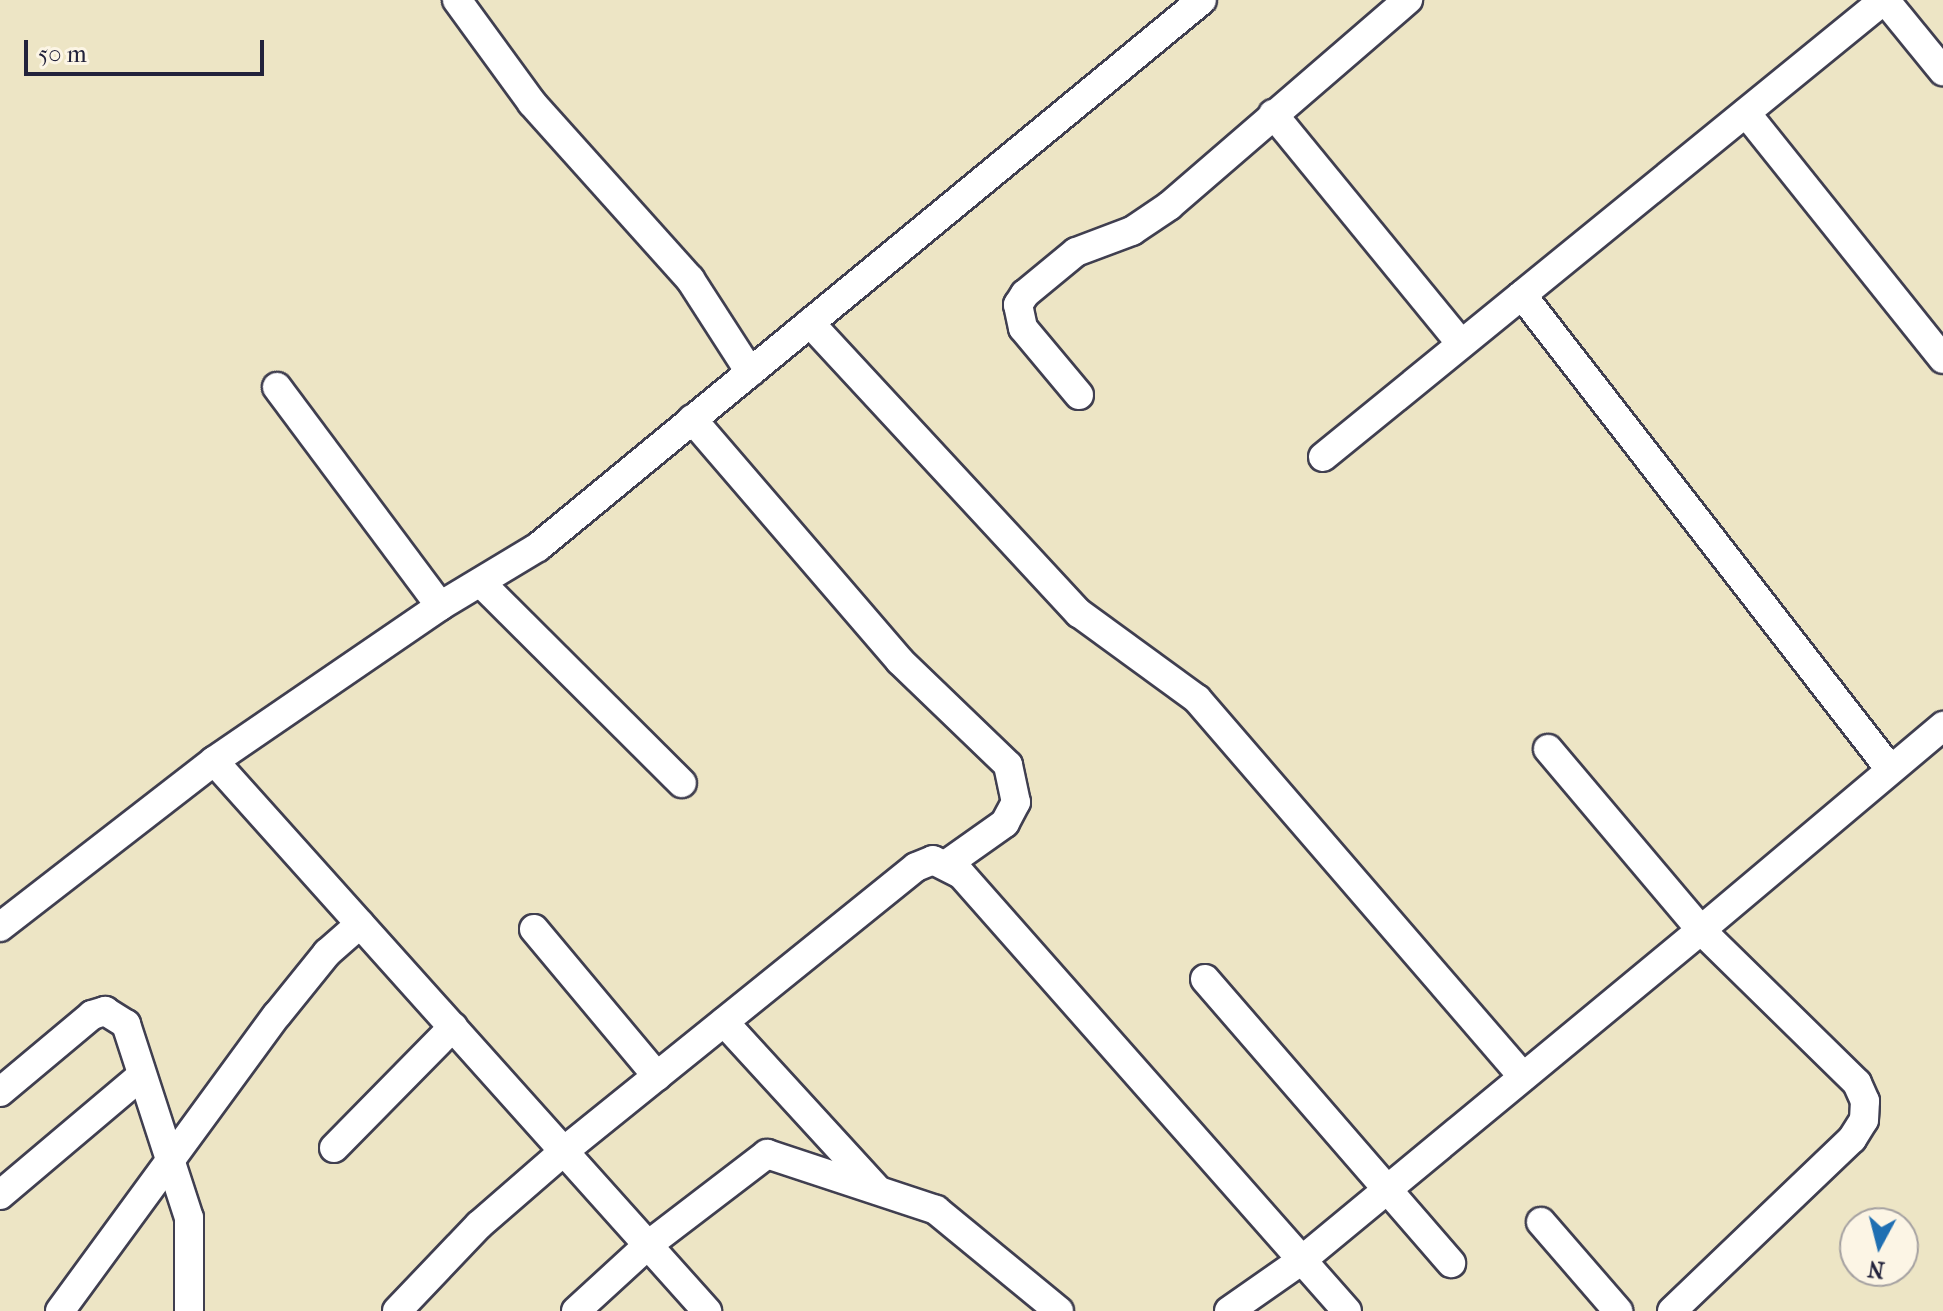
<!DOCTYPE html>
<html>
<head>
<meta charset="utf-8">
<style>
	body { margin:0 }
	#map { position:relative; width:1943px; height:1311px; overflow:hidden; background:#ede5c5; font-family:"IM FELL French Canon",serif }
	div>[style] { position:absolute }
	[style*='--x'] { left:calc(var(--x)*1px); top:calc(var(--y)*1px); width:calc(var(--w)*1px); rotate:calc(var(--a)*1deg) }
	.roads { filter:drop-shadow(2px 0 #403f50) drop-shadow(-2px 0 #403f50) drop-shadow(0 2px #403f50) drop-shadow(0 -2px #403f50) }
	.minor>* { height:28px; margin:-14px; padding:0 14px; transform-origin:14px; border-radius:14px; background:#fff }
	span { translate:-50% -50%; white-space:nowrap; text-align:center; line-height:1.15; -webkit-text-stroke:6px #fcf5e5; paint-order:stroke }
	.north { position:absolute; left:1839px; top:1207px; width:80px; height:80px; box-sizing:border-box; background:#fcf5e5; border:2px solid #a5a1a1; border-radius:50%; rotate:187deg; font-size:22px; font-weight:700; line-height:32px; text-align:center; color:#22223b }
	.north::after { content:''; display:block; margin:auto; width:28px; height:36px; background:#1f6fb2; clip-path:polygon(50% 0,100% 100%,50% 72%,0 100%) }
	.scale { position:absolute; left:24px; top:40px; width:240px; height:36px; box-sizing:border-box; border:4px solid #22223b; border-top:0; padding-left:10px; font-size:24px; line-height:28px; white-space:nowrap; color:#22223b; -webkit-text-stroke:6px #fcf5e5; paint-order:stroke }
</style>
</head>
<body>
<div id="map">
	<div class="roads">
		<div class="minor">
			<i style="--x:457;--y:0;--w:127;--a:53.9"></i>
			<i style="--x:532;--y:103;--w:237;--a:48.1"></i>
			<i style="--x:690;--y:279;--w:111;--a:57.2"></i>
			<i style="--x:1885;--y:0;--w:92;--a:50.8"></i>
			<i style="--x:1746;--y:113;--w:315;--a:51.3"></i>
			<i style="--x:1273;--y:114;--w:297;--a:50.7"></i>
			<i style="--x:1522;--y:295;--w:600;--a:52.18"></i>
			<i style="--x:810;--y:323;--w:396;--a:47.2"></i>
			<i style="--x:1079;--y:613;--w:146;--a:36.1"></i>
			<i style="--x:1197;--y:699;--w:499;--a:49.2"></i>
			<i style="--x:277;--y:387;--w:273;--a:53.3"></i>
			<i style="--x:1079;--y:395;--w:87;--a:-129.9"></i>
			<i style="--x:1023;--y:328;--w:24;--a:-102"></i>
			<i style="--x:1018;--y:305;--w:13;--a:-58"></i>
			<i style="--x:1025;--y:294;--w:66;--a:-39.5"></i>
			<i style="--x:1076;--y:252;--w:60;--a:-20.6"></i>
			<i style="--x:1132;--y:231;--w:45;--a:-34"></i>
			<i style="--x:1169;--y:206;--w:316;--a:-40.8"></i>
			<i style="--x:692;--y:419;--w:319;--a:49.3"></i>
			<i style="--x:900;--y:661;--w:150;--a:43.9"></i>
			<i style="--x:1008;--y:765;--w:38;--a:78"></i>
			<i style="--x:1016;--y:802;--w:24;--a:118"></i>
			<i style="--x:1005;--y:823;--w:71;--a:144.7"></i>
			<i style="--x:1323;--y:457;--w:724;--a:-39.17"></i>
			<i style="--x:482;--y:584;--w:282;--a:44.9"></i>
			<i style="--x:214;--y:761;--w:739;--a:48.13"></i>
			<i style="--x:0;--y:927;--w:271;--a:-37.8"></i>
			<i style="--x:214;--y:761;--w:274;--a:-34.4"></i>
			<i style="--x:440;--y:606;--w:114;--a:-31"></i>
			<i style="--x:538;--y:547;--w:860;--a:-39.48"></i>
			<i style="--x:534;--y:929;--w:192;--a:50.1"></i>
			<i style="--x:1205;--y:979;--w:376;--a:49.1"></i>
			<i style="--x:724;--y:1022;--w:228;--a:47.5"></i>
			<i style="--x:0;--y:1092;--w:120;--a:-39.9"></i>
			<i style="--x:92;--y:1015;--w:14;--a:-17"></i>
			<i style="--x:105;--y:1011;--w:25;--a:32"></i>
			<i style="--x:126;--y:1024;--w:204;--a:72"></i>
			<i style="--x:189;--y:1218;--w:93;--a:90"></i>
			<i style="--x:334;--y:1148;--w:170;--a:-45.5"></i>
			<i style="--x:0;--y:1195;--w:185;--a:-40.2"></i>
			<i style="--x:1541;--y:1222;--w:118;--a:49.1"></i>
			<i style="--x:60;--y:1311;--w:367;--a:-53.8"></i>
			<i style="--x:277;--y:1015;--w:80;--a:-51.1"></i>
			<i style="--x:327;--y:953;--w:44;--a:-41.3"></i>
			<i style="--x:397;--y:1311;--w:119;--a:-46.4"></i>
			<i style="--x:479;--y:1225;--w:113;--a:-41"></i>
			<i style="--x:564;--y:1151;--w:452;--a:-38.9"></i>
			<i style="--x:916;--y:867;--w:18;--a:-22"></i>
			<i style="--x:933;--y:860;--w:31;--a:27"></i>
			<i style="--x:961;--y:874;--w:583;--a:48.55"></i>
			<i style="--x:576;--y:1311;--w:98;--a:-42.5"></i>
			<i style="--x:648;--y:1245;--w:150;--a:-37.4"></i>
			<i style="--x:767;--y:1154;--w:178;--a:18.3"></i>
			<i style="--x:936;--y:1210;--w:159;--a:39.4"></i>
			<i style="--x:1229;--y:1311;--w:89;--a:-34.9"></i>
			<i style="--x:1302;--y:1260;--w:518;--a:-39.59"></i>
			<i style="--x:1701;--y:930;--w:237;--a:-130.2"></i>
			<i style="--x:1672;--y:1311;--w:249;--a:-43.7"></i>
			<i style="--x:1852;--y:1139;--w:22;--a:-58"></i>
			<i style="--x:1864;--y:1120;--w:19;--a:-87"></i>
			<i style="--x:1865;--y:1101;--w:20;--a:-114"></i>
			<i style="--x:1857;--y:1083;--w:219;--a:-135.6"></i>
			<i style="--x:1701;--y:930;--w:317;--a:-40.1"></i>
		</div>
	</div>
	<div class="north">N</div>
	<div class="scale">50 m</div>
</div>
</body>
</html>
